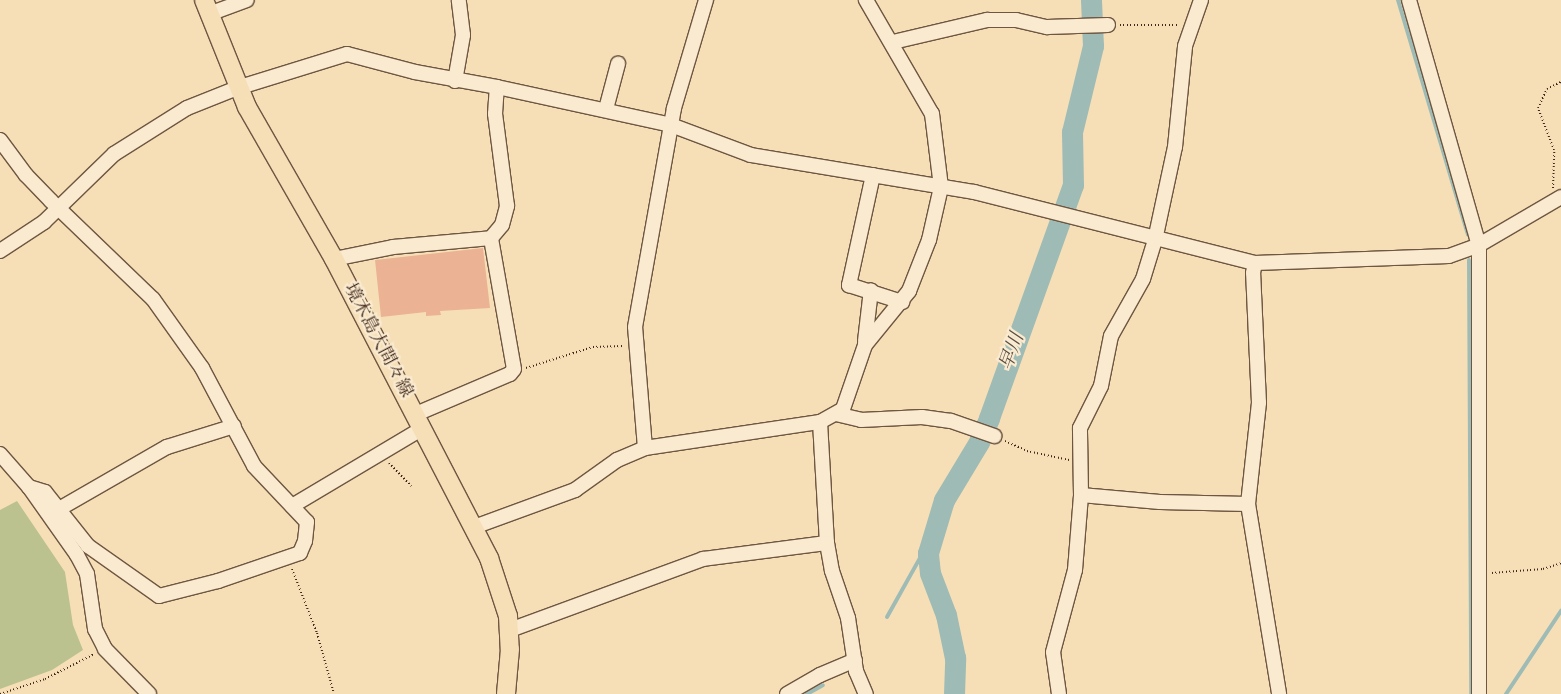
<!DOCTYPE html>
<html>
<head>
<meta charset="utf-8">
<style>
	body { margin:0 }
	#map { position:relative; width:1561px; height:694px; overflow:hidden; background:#f6dfb7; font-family:"IM FELL English","Noto Serif JP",serif }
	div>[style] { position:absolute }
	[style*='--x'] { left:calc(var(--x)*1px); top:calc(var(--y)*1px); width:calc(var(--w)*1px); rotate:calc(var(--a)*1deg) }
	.green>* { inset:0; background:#bbc28f }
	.stream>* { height:4px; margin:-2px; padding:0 2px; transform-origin:2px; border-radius:2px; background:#9ebcb5 }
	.river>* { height:21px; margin:-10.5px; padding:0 10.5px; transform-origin:10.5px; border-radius:10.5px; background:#9ebcb5 }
	.building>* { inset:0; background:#ebb394 }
	.path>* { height:2px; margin-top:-1px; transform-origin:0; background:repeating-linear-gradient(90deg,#41281a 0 1px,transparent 0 3.5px) }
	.roads { filter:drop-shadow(1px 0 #6e5641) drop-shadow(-1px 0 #6e5641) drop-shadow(0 1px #6e5641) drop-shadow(0 -1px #6e5641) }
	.minor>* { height:14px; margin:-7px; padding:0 7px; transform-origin:7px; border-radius:7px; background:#f9ead0 }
	.major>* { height:18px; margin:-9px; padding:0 9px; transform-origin:9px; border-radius:9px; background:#f6dfb7 }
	span { translate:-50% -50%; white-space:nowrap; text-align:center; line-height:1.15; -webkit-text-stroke:4.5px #f9ead0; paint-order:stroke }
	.street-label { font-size:18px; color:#41281a }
	.water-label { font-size:19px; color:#584d41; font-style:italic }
</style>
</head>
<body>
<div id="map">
	<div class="green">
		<i style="clip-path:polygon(17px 501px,65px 572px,73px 625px,83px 650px,52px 670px,0 689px,0 510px)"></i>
	</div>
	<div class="stream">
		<i style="--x:1398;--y:0;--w:245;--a:73.4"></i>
		<i style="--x:1469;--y:260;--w:434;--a:89.7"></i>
		<i style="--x:887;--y:617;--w:68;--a:-60.8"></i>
		<i style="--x:920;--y:558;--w:9;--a:-32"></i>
		<i style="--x:807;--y:694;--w:18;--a:-29"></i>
		<i style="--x:1506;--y:694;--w:100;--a:-56.5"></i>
	</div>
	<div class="river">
		<i style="--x:954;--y:694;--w:36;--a:-88"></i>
		<i style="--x:955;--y:658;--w:44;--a:-101.8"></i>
		<i style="--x:946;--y:615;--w:45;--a:-110.9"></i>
		<i style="--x:930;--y:573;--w:20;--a:-96"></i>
		<i style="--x:928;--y:553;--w:55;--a:-73.2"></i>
		<i style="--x:944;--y:500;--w:68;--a:-58.9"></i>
		<i style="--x:979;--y:442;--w:26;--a:-67"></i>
		<i style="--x:989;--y:418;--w:248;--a:-70.2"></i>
		<i style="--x:1073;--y:185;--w:53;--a:-91.1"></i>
		<i style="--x:1072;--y:132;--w:89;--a:-76.3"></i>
		<i style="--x:1093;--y:46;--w:46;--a:-92.5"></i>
	</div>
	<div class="building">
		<i style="clip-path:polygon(483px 248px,490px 308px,440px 311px,441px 315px,426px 316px,426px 312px,381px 317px,375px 260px)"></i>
	</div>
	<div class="path">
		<i style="--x:1120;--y:25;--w:58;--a:0"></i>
		<i style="--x:1553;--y:188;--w:38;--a:-88"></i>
		<i style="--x:1554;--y:150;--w:45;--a:-110.9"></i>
		<i style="--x:1538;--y:108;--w:21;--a:-65"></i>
		<i style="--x:1547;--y:89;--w:16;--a:-27"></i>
		<i style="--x:526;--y:368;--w:70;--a:-17.4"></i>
		<i style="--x:593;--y:347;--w:30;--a:-2"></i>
		<i style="--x:1005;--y:441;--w:24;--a:24"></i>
		<i style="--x:1027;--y:451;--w:43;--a:12.1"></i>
		<i style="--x:389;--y:463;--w:32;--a:46"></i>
		<i style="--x:292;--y:569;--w:69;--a:68.7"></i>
		<i style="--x:317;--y:633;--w:63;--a:74.4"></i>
		<i style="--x:1492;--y:573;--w:51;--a:-4.5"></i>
		<i style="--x:1543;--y:569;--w:19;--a:-18"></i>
		<i style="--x:0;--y:694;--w:47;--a:-18.4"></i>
		<i style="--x:45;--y:679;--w:55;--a:-27"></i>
	</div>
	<div class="roads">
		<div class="minor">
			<i style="--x:1409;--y:0;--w:255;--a:74.1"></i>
			<i style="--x:1479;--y:245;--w:449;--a:90"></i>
			<i style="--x:209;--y:14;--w:40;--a:-20.2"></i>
			<i style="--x:893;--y:42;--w:97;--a:-13.2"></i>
			<i style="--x:987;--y:20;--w:29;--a:0"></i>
			<i style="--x:1016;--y:20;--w:32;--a:13"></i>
			<i style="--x:1047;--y:27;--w:61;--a:-1.9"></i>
			<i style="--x:455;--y:81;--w:47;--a:-80.1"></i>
			<i style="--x:463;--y:35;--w:35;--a:-97"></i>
			<i style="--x:606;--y:109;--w:47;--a:-75.1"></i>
			<i style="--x:0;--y:140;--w:44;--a:53.4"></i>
			<i style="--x:26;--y:175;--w:36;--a:46"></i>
			<i style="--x:51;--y:201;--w:141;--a:43.9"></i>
			<i style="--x:153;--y:299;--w:85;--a:54.6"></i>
			<i style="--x:202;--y:368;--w:111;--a:62"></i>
			<i style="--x:254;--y:466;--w:77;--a:46.6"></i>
			<i style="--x:307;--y:522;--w:19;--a:96"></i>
			<i style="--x:305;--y:541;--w:13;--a:113"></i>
			<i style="--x:300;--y:553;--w:87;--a:161.1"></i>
			<i style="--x:218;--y:581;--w:61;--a:165.7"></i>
			<i style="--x:159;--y:596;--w:87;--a:-144.8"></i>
			<i style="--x:88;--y:546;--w:69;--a:-128.5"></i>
			<i style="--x:45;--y:492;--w:17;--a:-163"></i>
			<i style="--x:873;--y:175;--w:113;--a:102.3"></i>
			<i style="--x:849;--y:285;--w:56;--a:17.8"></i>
			<i style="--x:0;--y:251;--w:53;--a:-33.4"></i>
			<i style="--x:44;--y:222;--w:98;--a:-44.2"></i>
			<i style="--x:114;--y:154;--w:86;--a:-32.2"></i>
			<i style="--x:187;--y:108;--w:54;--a:-21.8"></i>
			<i style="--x:237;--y:88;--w:115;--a:-17.2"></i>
			<i style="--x:347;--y:54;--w:70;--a:14.8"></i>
			<i style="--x:415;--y:72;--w:83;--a:10.4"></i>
			<i style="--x:497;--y:87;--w:178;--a:12.3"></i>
			<i style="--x:671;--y:125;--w:85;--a:20.6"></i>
			<i style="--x:751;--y:155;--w:226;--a:9.4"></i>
			<i style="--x:974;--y:192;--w:290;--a:14.2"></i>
			<i style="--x:1255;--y:263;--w:194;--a:-2.1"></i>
			<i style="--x:1449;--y:256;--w:32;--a:-20"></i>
			<i style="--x:1479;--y:245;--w:95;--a:-30.3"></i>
			<i style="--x:334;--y:259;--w:60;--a:-11.5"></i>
			<i style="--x:393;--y:247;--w:98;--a:-5.2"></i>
			<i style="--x:491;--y:238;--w:17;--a:-50"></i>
			<i style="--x:502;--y:225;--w:20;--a:-75"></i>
			<i style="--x:507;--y:206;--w:93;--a:-97.4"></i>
			<i style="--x:495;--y:114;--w:27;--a:-86"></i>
			<i style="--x:865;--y:341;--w:51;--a:-83.3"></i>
			<i style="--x:416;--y:414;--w:102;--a:-23.1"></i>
			<i style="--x:510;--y:374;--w:6;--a:-51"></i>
			<i style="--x:514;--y:369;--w:133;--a:-100"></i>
			<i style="--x:836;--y:414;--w:26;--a:13"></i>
			<i style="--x:861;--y:420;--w:61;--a:-2.8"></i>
			<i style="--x:922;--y:417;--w:29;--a:8"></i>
			<i style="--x:951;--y:421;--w:46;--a:19.2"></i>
			<i style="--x:820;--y:422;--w:121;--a:86.7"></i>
			<i style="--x:827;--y:543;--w:28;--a:80"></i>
			<i style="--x:832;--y:571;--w:50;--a:71.2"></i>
			<i style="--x:848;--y:618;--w:54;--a:81.4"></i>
			<i style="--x:856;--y:671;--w:25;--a:67"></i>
			<i style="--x:645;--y:448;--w:121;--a:-94.7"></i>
			<i style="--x:635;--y:327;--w:222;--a:-79.9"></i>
			<i style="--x:674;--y:108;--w:113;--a:-73.5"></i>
			<i style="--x:0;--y:454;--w:44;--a:48.7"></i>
			<i style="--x:29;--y:487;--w:83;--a:54.8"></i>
			<i style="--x:77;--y:555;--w:21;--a:62"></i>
			<i style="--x:87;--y:574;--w:56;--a:81.7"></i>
			<i style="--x:95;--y:629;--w:22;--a:63"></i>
			<i style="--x:105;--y:649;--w:63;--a:45.6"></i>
			<i style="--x:1081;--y:495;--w:79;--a:5.1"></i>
			<i style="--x:1160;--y:502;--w:88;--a:1.3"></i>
			<i style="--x:1248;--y:504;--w:193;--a:80.7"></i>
			<i style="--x:1248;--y:504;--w:102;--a:-83.8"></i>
			<i style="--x:1259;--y:403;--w:130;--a:-92.6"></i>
			<i style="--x:1253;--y:273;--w:10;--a:-79"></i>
			<i style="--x:292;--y:506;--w:152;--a:-30.8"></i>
			<i style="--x:59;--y:509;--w:125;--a:-29.9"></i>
			<i style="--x:167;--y:447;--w:70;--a:-17.4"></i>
			<i style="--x:474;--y:527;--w:108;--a:-20.1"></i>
			<i style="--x:575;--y:490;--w:52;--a:-35.5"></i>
			<i style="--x:617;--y:460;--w:30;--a:-23"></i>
			<i style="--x:645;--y:448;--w:177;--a:-8.5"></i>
			<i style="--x:820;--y:422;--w:26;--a:-29"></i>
			<i style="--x:843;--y:409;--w:68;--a:-71"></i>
			<i style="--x:865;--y:345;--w:70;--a:-50.8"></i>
			<i style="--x:909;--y:291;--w:55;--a:-68.6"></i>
			<i style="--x:929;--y:240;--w:54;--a:-77.2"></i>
			<i style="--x:941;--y:187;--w:74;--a:-97"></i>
			<i style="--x:932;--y:114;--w:132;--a:-120.1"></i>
			<i style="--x:510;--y:630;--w:206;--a:-20.2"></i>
			<i style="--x:703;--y:559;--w:125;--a:-7.4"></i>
			<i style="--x:787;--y:694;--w:38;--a:-30"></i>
			<i style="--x:820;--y:675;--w:38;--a:-23"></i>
			<i style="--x:1059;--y:694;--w:42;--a:-98.1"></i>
			<i style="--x:1053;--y:652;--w:85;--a:-75"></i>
			<i style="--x:1075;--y:570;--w:75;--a:-85.4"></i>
			<i style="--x:1081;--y:495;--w:67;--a:-90.9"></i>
			<i style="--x:1080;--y:428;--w:47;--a:-63.4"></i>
			<i style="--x:1101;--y:386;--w:51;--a:-78.7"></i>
			<i style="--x:1111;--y:336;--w:65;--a:-60.7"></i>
			<i style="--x:1143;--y:279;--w:41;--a:-72.9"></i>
			<i style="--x:1155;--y:240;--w:95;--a:-77.9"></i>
			<i style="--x:1175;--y:147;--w:101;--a:-84.3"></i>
			<i style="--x:1185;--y:46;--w:49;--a:-70.8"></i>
		</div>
		<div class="major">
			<i style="--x:204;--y:0;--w:115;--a:68.1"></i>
			<i style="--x:247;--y:107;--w:175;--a:60.2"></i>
			<i style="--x:334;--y:259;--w:337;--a:62.6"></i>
			<i style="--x:489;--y:558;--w:61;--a:71.9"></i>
			<i style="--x:508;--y:616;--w:33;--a:87"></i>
			<i style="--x:510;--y:649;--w:45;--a:95.1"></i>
		</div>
	</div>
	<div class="street-label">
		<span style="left:377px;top:341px;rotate:62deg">境木島大間々線</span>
	</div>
	<div class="water-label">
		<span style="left:1013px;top:352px;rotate:-70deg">早川</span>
	</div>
</div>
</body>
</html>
